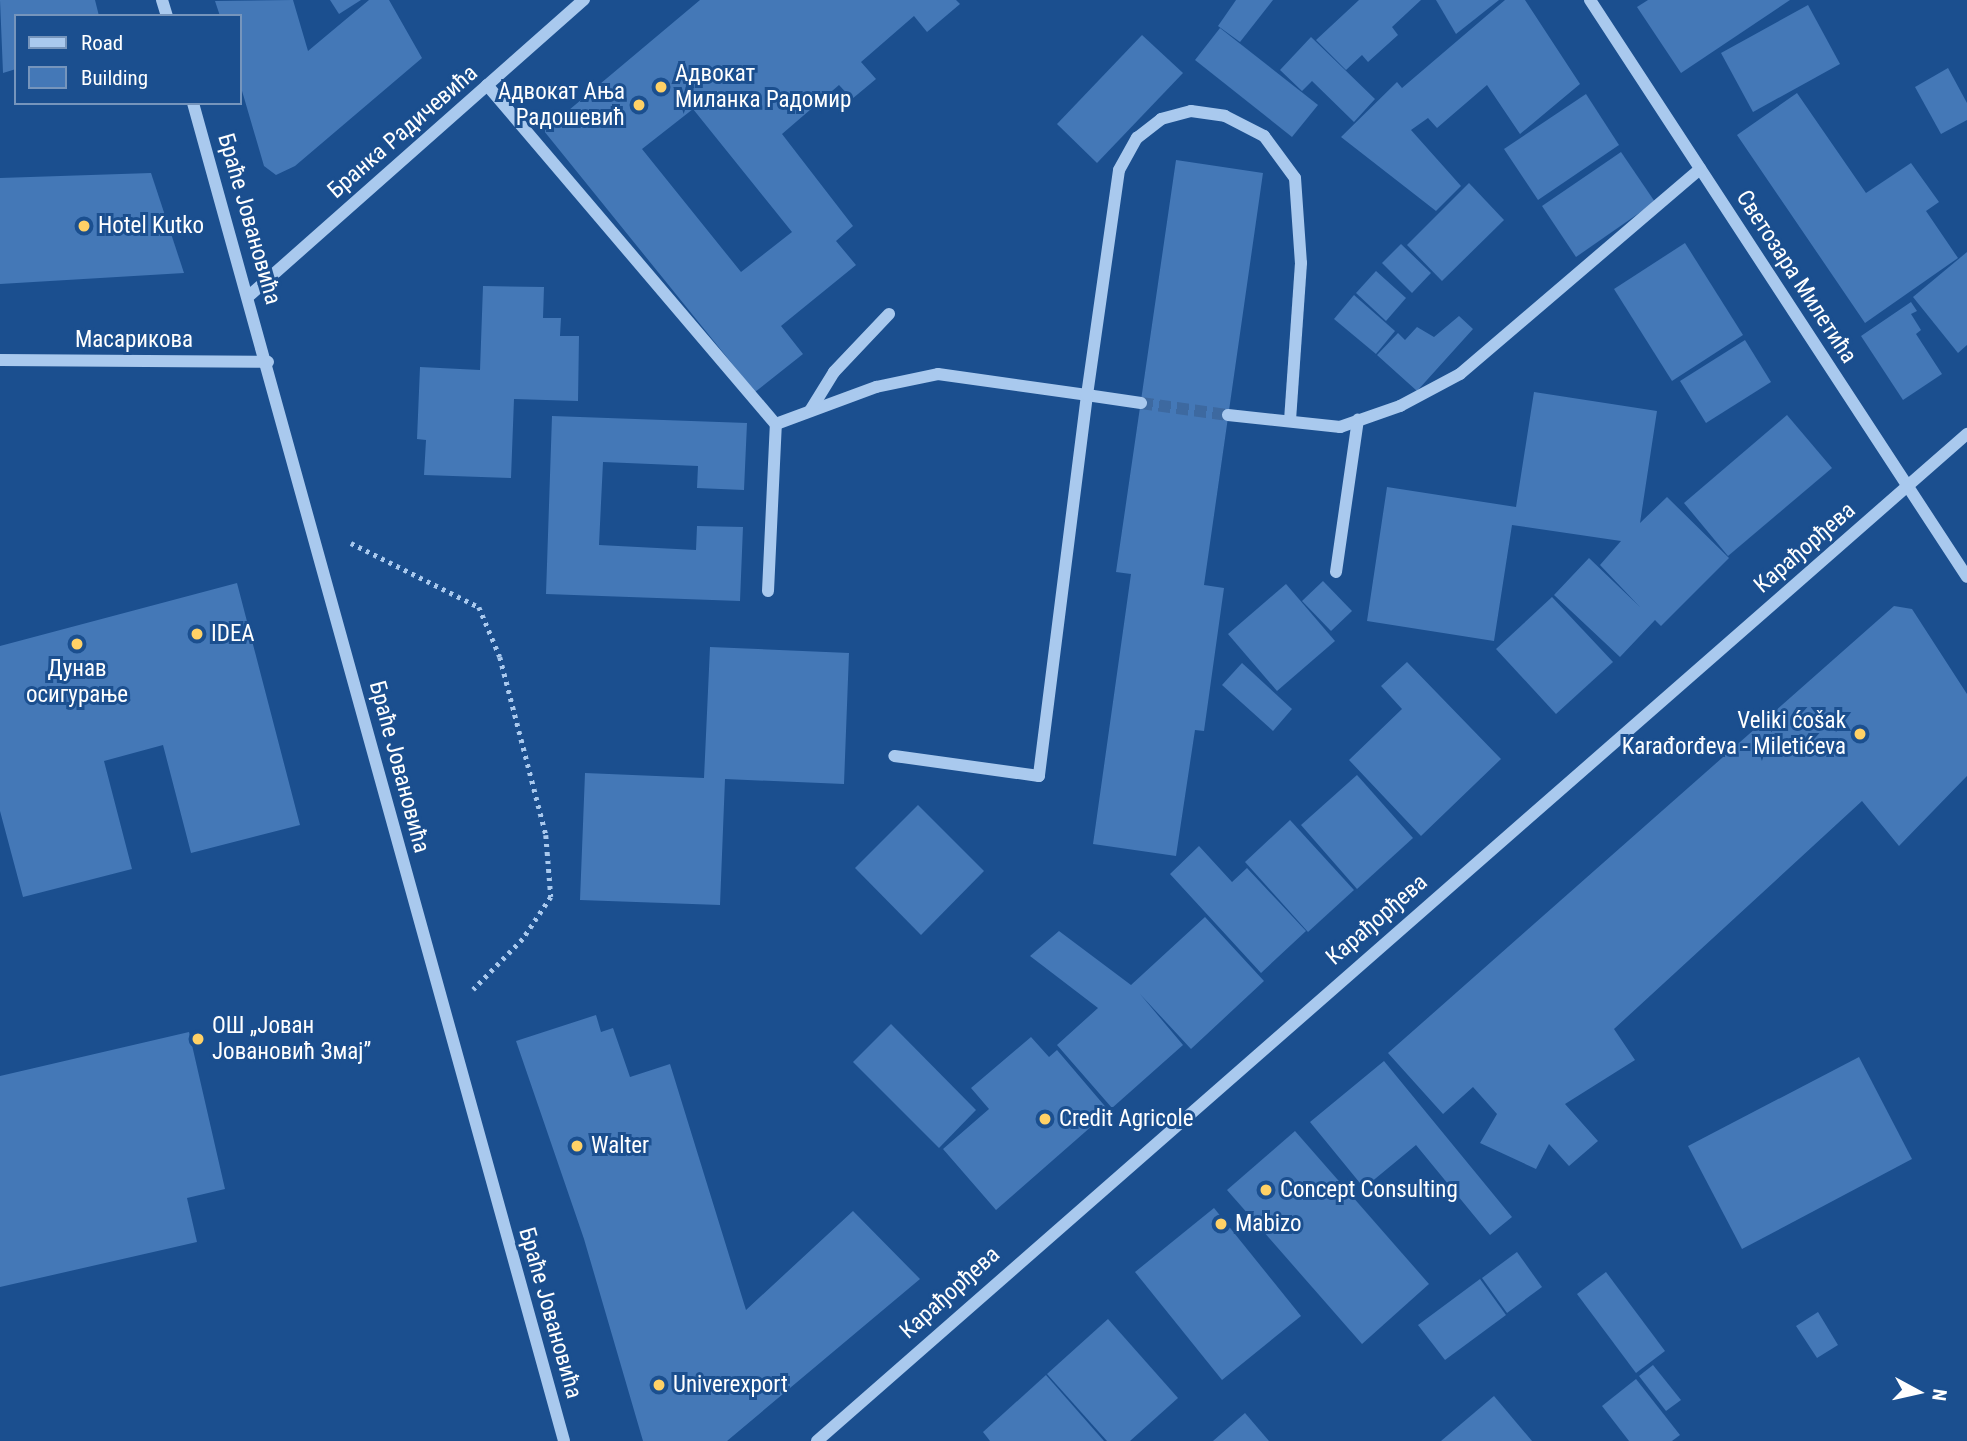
<!DOCTYPE html>
<html>
<head>
<meta charset="utf-8">
<style>
	body { margin:0 }
	#map { position:relative; width:1967px; height:1441px; overflow:hidden; background:#1b4f8f; font-family:"Roboto Condensed",sans-serif }
	div>[style] { position:absolute }
	[style*='--x'] { left:calc(var(--x)*1px); top:calc(var(--y)*1px); width:calc(var(--w)*1px); rotate:calc(var(--a)*1deg) }
	.building>* { inset:0; background:#4478b7 }
	.minor-tunnel>* { height:12px; margin-top:-6px; transform-origin:0; background:repeating-linear-gradient(90deg,#3d69a0 0 12px,transparent 0 18px) }
	.path>* { height:4.5px; margin-top:-2.25px; transform-origin:0; background:repeating-linear-gradient(90deg,#a9c9ee 0 3.5px,transparent 0 8.5px) }
	.minor>* { height:12px; margin:-6px; padding:0 6px; transform-origin:6px; border-radius:6px; background:#a9c9ee }
	.dots>* { width:19px; height:19px; translate:-50% -50%; box-sizing:border-box; border:4px solid #1b4f8f; border-radius:50% }
	span { translate:-50% -50%; white-space:nowrap; text-align:center; line-height:1.15; -webkit-text-stroke:6px #1b4f8f; paint-order:stroke }
	.poi-label { font-size:23px; color:#fff }
	.left { translate:0 -50%; text-align:left }
	.right { translate:-100% -50%; text-align:right }
	.street-label { font-size:23px; color:#fff }
	.legend { position:absolute; left:14px; top:14px; width:228px; height:91px; box-sizing:border-box; background:#1b4f8f; border:2px solid #7695bc; margin:0; padding:9px 12px; list-style:none; font-size:21px; color:#fff }
	.legend li { display:flex; align-items:center; gap:14px; height:35px }
	.legend b { width:35px; border:2px solid #7695bc }
	.north { position:absolute; left:1883px; top:1357px; width:70px; height:70px; -webkit-text-stroke:5px #1b4f8f; paint-order:stroke; rotate:98deg; font-size:19px; font-weight:700; line-height:28px; text-align:center; color:#fff }
	.north::after { content:''; display:block; margin:auto; width:24px; height:32px; background:#fff; clip-path:polygon(50% 0,100% 100%,50% 72%,0 100%) }
</style>
</head>
<body>
<div id="map">
	<div class="building">
		<i style="clip-path:polygon(0 0,95px 0,99px 16px,16px 16px,16px 69px,3px 73px)"></i>
		<i style="clip-path:polygon(293px 0,308px 51px,369px 0,389px 0,422px 58px,295px 166px,276px 175px,264px 166px,240px 84px,240px 16px,220px 16px,215px 1px)"></i>
		<i style="clip-path:polygon(330px 0,361px 0,339px 14px)"></i>
		<i style="clip-path:polygon(evenodd,700px 0,956px 0,960px 4px,927px 32px,914px 16px,861px 62px,876px 79px,852px 99px,839px 85px,782px 134px,853px 226px,836px 241px,856px 265px,781px 326px,803px 354px,755px 392px,544px 131px,700px 0,693px 109px,792px 232px,741px 272px,642px 149px,693px 109px)"></i>
		<i style="clip-path:polygon(1236px 0,1273px 0,1240px 42px,1218px 26px)"></i>
		<i style="clip-path:polygon(1359px 0,1421px 0,1392px 27px,1398px 35px,1368px 62px,1362px 55px,1346px 70px,1316px 40px)"></i>
		<i style="clip-path:polygon(1436px 0,1499px 0,1456px 34px)"></i>
		<i style="clip-path:polygon(1505px 0,1525px 0,1580px 84px,1520px 134px,1487px 85px,1437px 128px,1428px 118px,1411px 130px,1461px 186px,1436px 211px,1341px 137px,1397px 82px,1402px 88px)"></i>
		<i style="clip-path:polygon(1648px 0,1790px 0,1681px 73px,1637px 7px)"></i>
		<i style="clip-path:polygon(1808px 5px,1840px 64px,1753px 112px,1721px 53px)"></i>
		<i style="clip-path:polygon(1220px 28px,1318px 105px,1292px 137px,1195px 60px)"></i>
		<i style="clip-path:polygon(1142px 35px,1183px 73px,1097px 163px,1057px 124px)"></i>
		<i style="clip-path:polygon(1311px 37px,1375px 99px,1354px 122px,1312px 81px,1302px 91px,1280px 70px)"></i>
		<i style="clip-path:polygon(1948px 68px,1967px 103px,1967px 120px,1941px 134px,1915px 87px)"></i>
		<i style="clip-path:polygon(1797px 93px,1866px 193px,1911px 163px,1939px 202px,1926px 211px,1958px 258px,1865px 323px,1737px 135px)"></i>
		<i style="clip-path:polygon(1586px 94px,1619px 145px,1538px 200px,1504px 149px)"></i>
		<i style="clip-path:polygon(1621px 152px,1655px 202px,1576px 257px,1542px 206px)"></i>
		<i style="clip-path:polygon(1176px 160px,1263px 173px,1204px 585px,1224px 588px,1204px 731px,1195px 730px,1176px 856px,1093px 844px,1131px 574px,1116px 572px)"></i>
		<i style="clip-path:polygon(151px 173px,184px 273px,0 284px,0 178px)"></i>
		<i style="clip-path:polygon(1469px 183px,1504px 220px,1442px 281px,1407px 245px)"></i>
		<i style="clip-path:polygon(1685px 243px,1743px 335px,1672px 381px,1614px 289px)"></i>
		<i style="clip-path:polygon(1401px 244px,1431px 273px,1412px 293px,1382px 263px)"></i>
		<i style="clip-path:polygon(1967px 252px,1967px 345px,1958px 353px,1913px 297px)"></i>
		<i style="clip-path:polygon(1376px 271px,1406px 298px,1386px 321px,1356px 293px)"></i>
		<i style="clip-path:polygon(483px 286px,544px 287px,543px 318px,561px 318px,560px 336px,579px 336px,578px 401px,514px 399px,511px 478px,424px 475px,426px 440px,417px 439px,420px 367px,480px 370px)"></i>
		<i style="clip-path:polygon(1354px 295px,1395px 331px,1376px 354px,1334px 319px)"></i>
		<i style="clip-path:polygon(1911px 302px,1917px 311px,1911px 314px,1921px 330px,1916px 334px,1942px 374px,1903px 400px,1861px 336px)"></i>
		<i style="clip-path:polygon(1459px 316px,1473px 329px,1417px 391px,1377px 355px,1398px 333px,1405px 340px,1417px 327px,1434px 337px)"></i>
		<i style="clip-path:polygon(1745px 340px,1771px 382px,1706px 423px,1680px 381px)"></i>
		<i style="clip-path:polygon(1534px 392px,1657px 411px,1640px 523px,1667px 497px,1729px 558px,1661px 626px,1655px 620px,1620px 657px,1554px 595px,1589px 558px,1640px 607px,1600px 565px,1621px 541px,1512px 525px,1494px 641px,1367px 621px,1387px 487px,1516px 507px)"></i>
		<i style="clip-path:polygon(1787px 415px,1832px 468px,1728px 556px,1684px 503px)"></i>
		<i style="clip-path:polygon(552px 416px,747px 423px,744px 490px,697px 488px,698px 466px,603px 462px,599px 545px,696px 550px,697px 526px,743px 527px,740px 601px,546px 594px)"></i>
		<i style="clip-path:polygon(1323px 581px,1352px 611px,1331px 631px,1302px 601px)"></i>
		<i style="clip-path:polygon(237px 583px,300px 825px,191px 853px,163px 745px,104px 761px,132px 869px,23px 897px,0 811px,0 646px)"></i>
		<i style="clip-path:polygon(1286px 584px,1335px 641px,1277px 691px,1228px 634px)"></i>
		<i style="clip-path:polygon(1552px 597px,1613px 662px,1556px 714px,1496px 649px)"></i>
		<i style="clip-path:polygon(1894px 606px,1912px 609px,1967px 694px,1967px 776px,1899px 846px,1862px 801px,1614px 1029px,1635px 1060px,1565px 1104px,1598px 1141px,1569px 1166px,1549px 1144px,1536px 1169px,1480px 1143px,1497px 1114px,1473px 1087px,1443px 1114px,1388px 1053px)"></i>
		<i style="clip-path:polygon(710px 647px,849px 653px,844px 784px,725px 779px,720px 905px,580px 900px,585px 773px,704px 778px)"></i>
		<i style="clip-path:polygon(1407px 662px,1501px 759px,1421px 836px,1349px 760px,1402px 709px,1381px 686px)"></i>
		<i style="clip-path:polygon(1242px 663px,1292px 709px,1273px 731px,1222px 685px)"></i>
		<i style="clip-path:polygon(1357px 775px,1413px 838px,1357px 889px,1301px 825px)"></i>
		<i style="clip-path:polygon(918px 805px,984px 871px,921px 935px,855px 868px)"></i>
		<i style="clip-path:polygon(1290px 820px,1354px 890px,1308px 932px,1245px 862px)"></i>
		<i style="clip-path:polygon(1199px 846px,1232px 882px,1247px 868px,1306px 931px,1261px 973px,1170px 874px)"></i>
		<i style="clip-path:polygon(1205px 917px,1264px 981px,1191px 1049px,1140px 994px,1183px 1045px,1112px 1108px,1057px 1045px,1098px 1008px,1030px 956px,1059px 931px,1131px 985px)"></i>
		<i style="clip-path:polygon(596px 1015px,601px 1032px,613px 1028px,630px 1077px,670px 1064px,746px 1310px,853px 1211px,920px 1279px,727px 1441px,643px 1441px,584px 1239px,516px 1041px)"></i>
		<i style="clip-path:polygon(891px 1024px,976px 1110px,939px 1148px,853px 1062px)"></i>
		<i style="clip-path:polygon(189px 1032px,225px 1189px,187px 1198px,197px 1242px,0 1287px,0 1076px)"></i>
		<i style="clip-path:polygon(1031px 1037px,1049px 1057px,1057px 1050px,1109px 1111px,996px 1210px,943px 1149px,989px 1109px,971px 1088px)"></i>
		<i style="clip-path:polygon(1859px 1057px,1912px 1159px,1742px 1249px,1688px 1146px)"></i>
		<i style="clip-path:polygon(1384px 1061px,1512px 1217px,1490px 1235px,1416px 1145px,1364px 1188px,1310px 1122px)"></i>
		<i style="clip-path:polygon(1295px 1131px,1429px 1284px,1362px 1344px,1227px 1190px)"></i>
		<i style="clip-path:polygon(1214px 1208px,1301px 1316px,1222px 1380px,1135px 1272px)"></i>
		<i style="clip-path:polygon(1517px 1252px,1542px 1287px,1507px 1313px,1482px 1278px)"></i>
		<i style="clip-path:polygon(1606px 1272px,1665px 1351px,1636px 1373px,1577px 1294px)"></i>
		<i style="clip-path:polygon(1480px 1279px,1506px 1315px,1445px 1360px,1418px 1325px)"></i>
		<i style="clip-path:polygon(1818px 1312px,1838px 1345px,1817px 1358px,1796px 1326px)"></i>
		<i style="clip-path:polygon(1108px 1319px,1178px 1398px,1130px 1441px,1107px 1441px,1047px 1374px)"></i>
		<i style="clip-path:polygon(1653px 1365px,1681px 1400px,1666px 1411px,1639px 1376px)"></i>
		<i style="clip-path:polygon(1046px 1375px,1104px 1441px,990px 1441px,983px 1432px)"></i>
		<i style="clip-path:polygon(1636px 1379px,1680px 1435px,1672px 1441px,1629px 1441px,1602px 1406px)"></i>
		<i style="clip-path:polygon(1494px 1396px,1532px 1441px,1441px 1441px)"></i>
		<i style="clip-path:polygon(1245px 1413px,1269px 1441px,1213px 1441px)"></i>
	</div>
	<div class="minor-tunnel">
		<i style="--x:1141;--y:403;--w:88;--a:7.9"></i>
	</div>
	<div class="path">
		<i style="--x:351;--y:543;--w:143;--a:26.6"></i>
		<i style="--x:479;--y:607;--w:54;--a:67.2"></i>
		<i style="--x:500;--y:657;--w:184;--a:75.5"></i>
		<i style="--x:546;--y:835;--w:62;--a:85.4"></i>
		<i style="--x:551;--y:897;--w:50;--a:123.7"></i>
		<i style="--x:523;--y:939;--w:71;--a:134.4"></i>
	</div>
	<div class="minor">
		<i style="--x:162;--y:0;--w:17;--a:73"></i>
		<i style="--x:1590;--y:0;--w:689;--a:56.84"></i>
		<i style="--x:487;--y:85;--w:445;--a:49.6"></i>
		<i style="--x:776;--y:424;--w:107;--a:-20.3"></i>
		<i style="--x:876;--y:387;--w:63;--a:-11.8"></i>
		<i style="--x:938;--y:374;--w:150;--a:8"></i>
		<i style="--x:1087;--y:395;--w:384;--a:97.2"></i>
		<i style="--x:1039;--y:776;--w:146;--a:-172.1"></i>
		<i style="--x:193;--y:103;--w:1388;--a:74.5"></i>
		<i style="--x:250;--y:295;--w:446;--a:-41.5"></i>
		<i style="--x:0;--y:360;--w:268;--a:0.4"></i>
		<i style="--x:1141;--y:403;--w:55;--a:-171.6"></i>
		<i style="--x:1087;--y:395;--w:227;--a:-81.9"></i>
		<i style="--x:1119;--y:170;--w:37;--a:-61"></i>
		<i style="--x:1137;--y:138;--w:31;--a:-38"></i>
		<i style="--x:1161;--y:119;--w:31;--a:-15"></i>
		<i style="--x:1191;--y:111;--w:34;--a:8"></i>
		<i style="--x:1225;--y:116;--w:44;--a:27.1"></i>
		<i style="--x:1264;--y:136;--w:52;--a:53.6"></i>
		<i style="--x:1295;--y:178;--w:85;--a:86"></i>
		<i style="--x:1301;--y:263;--w:158;--a:94"></i>
		<i style="--x:810;--y:411;--w:46;--a:-58.4"></i>
		<i style="--x:834;--y:372;--w:80;--a:-46.5"></i>
		<i style="--x:1228;--y:415;--w:113;--a:6.1"></i>
		<i style="--x:1340;--y:427;--w:64;--a:-19.3"></i>
		<i style="--x:1400;--y:406;--w:68;--a:-28.1"></i>
		<i style="--x:1460;--y:374;--w:316;--a:-40.5"></i>
		<i style="--x:1336;--y:572;--w:154;--a:-81.8"></i>
		<i style="--x:768;--y:591;--w:167;--a:-87.3"></i>
		<i style="--x:817;--y:1441;--w:1529;--a:-41.21"></i>
	</div>
	<div class="dots">
		<i style="left:661px;top:87px;background:#ffd166"></i>
		<i style="left:639px;top:105px;background:#ffd166"></i>
		<i style="left:84px;top:226px;background:#ffd166"></i>
		<i style="left:197px;top:634px;background:#ffd166"></i>
		<i style="left:77px;top:644px;background:#ffd166"></i>
		<i style="left:1860px;top:734px;background:#ffd166"></i>
		<i style="left:198px;top:1039px;background:#ffd166"></i>
		<i style="left:1045px;top:1119px;background:#ffd166"></i>
		<i style="left:577px;top:1146px;background:#ffd166"></i>
		<i style="left:1266px;top:1190px;background:#ffd166"></i>
		<i style="left:1221px;top:1224px;background:#ffd166"></i>
		<i style="left:659px;top:1385px;background:#ffd166"></i>
	</div>
	<div class="poi-label">
		<span class="left" style="left:675px;top:87px">Адвокат<br>Миланка Радомир</span>
		<span class="right" style="left:625px;top:105px">Адвокат Ања<br>Радошевић</span>
		<span class="left" style="left:98px;top:226px">Hotel Kutko</span>
		<span class="left" style="left:211px;top:634px">IDEA</span>
		<span style="left:77px;top:682px">Дунав<br>осигурање</span>
		<span class="right" style="left:1846px;top:734px">Veliki ćošak<br>Karađorđeva - Miletićeva</span>
		<span class="left" style="left:212px;top:1039px">ОШ „Јован<br>Јовановић Змај”</span>
		<span class="left" style="left:1059px;top:1119px">Credit Agricole</span>
		<span class="left" style="left:591px;top:1146px">Walter</span>
		<span class="left" style="left:1280px;top:1190px">Concept Consulting</span>
		<span class="left" style="left:1235px;top:1224px">Mabizo</span>
		<span class="left" style="left:673px;top:1385px">Univerexport</span>
	</div>
	<div class="street-label">
		<span style="left:403px;top:132px;rotate:-41deg">Бранка Радичевића</span>
		<span style="left:249px;top:219px;rotate:74deg">Браће Јовановића</span>
		<span style="left:1796px;top:277px;rotate:57deg">Светозара Милетића</span>
		<span style="left:134px;top:340px">Масарикова</span>
		<span style="left:1805px;top:548px;rotate:-41deg">Карађорђева</span>
		<span style="left:399px;top:767px;rotate:75deg">Браће Јовановића</span>
		<span style="left:1377px;top:920px;rotate:-41deg">Карађорђева</span>
		<span style="left:950px;top:1293px;rotate:-42deg">Карађорђева</span>
		<span style="left:550px;top:1313px;rotate:74deg">Браће Јовановића</span>
	</div>
	<ul class="legend">
	<li><b style="height:9px;background:#a9c9ee"></b>Road</li>
	<li><b style="height:19px;background:#4478b7"></b>Building</li>
	</ul>
	<div class="north">N</div>
</div>
</body>
</html>
